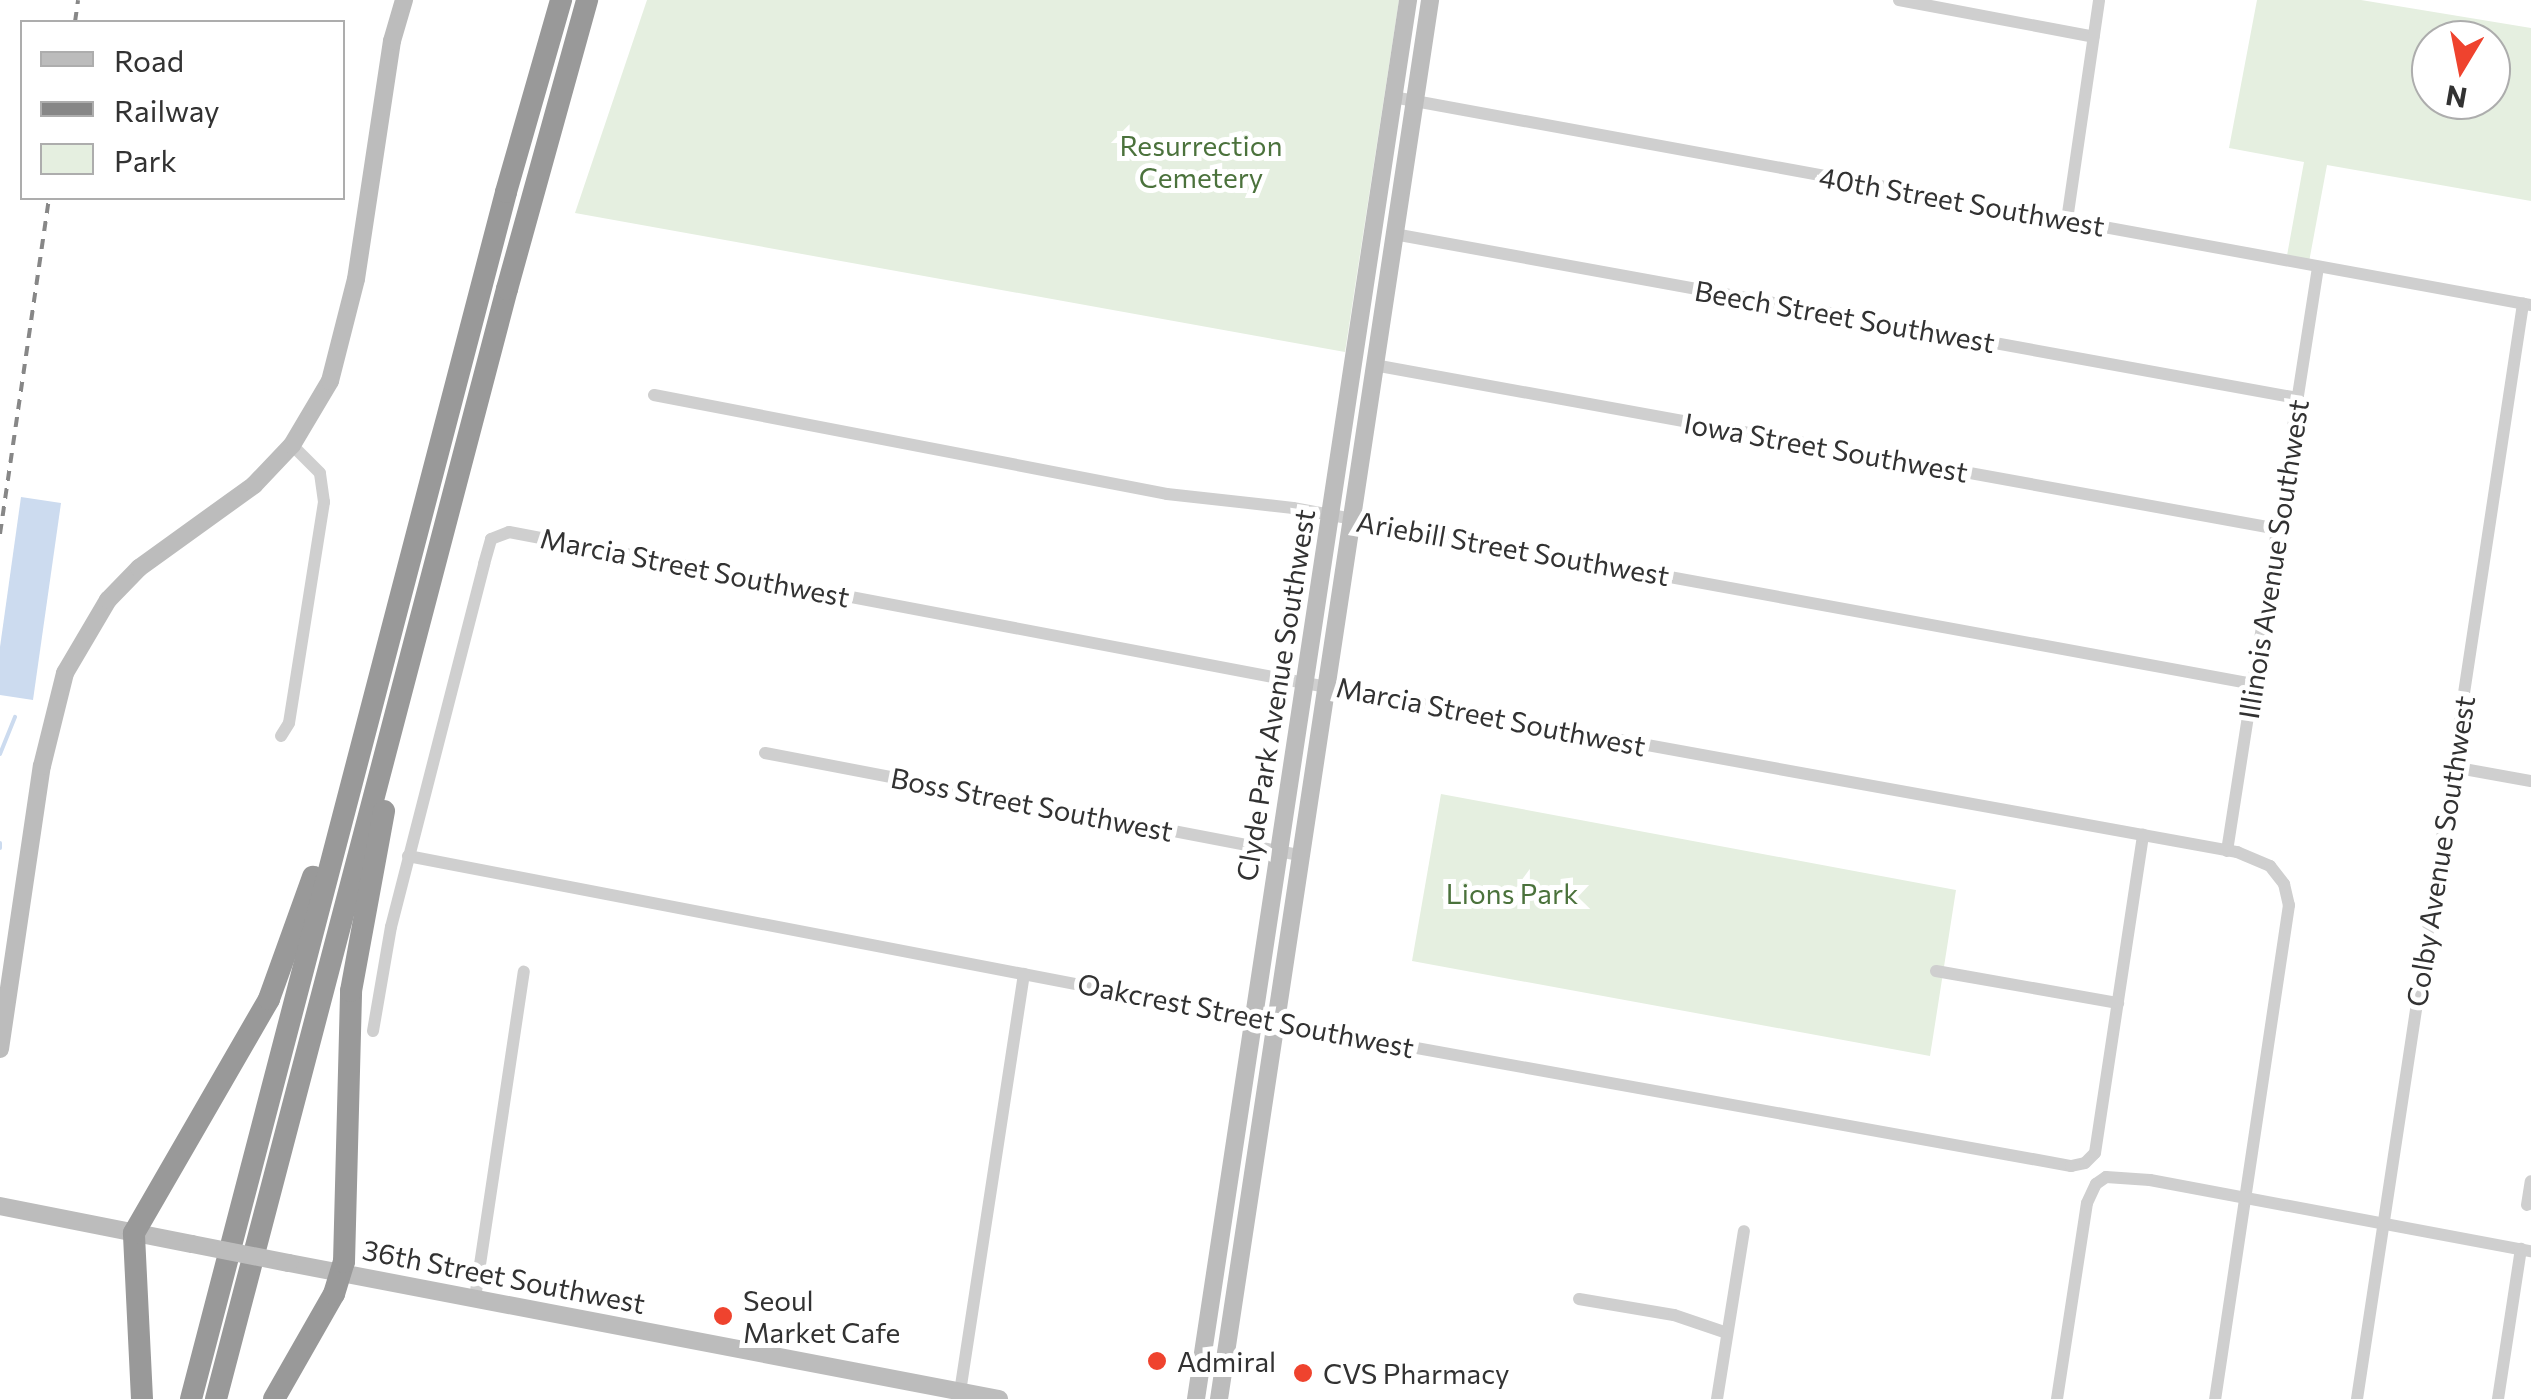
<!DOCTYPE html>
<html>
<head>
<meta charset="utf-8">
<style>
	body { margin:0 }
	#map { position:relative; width:2531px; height:1399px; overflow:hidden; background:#fff; font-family:Commissioner,sans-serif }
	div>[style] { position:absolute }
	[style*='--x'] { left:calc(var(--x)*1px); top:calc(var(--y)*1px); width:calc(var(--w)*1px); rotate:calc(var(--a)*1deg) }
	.green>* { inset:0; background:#e5efe0 }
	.water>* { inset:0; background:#ccdbef }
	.stream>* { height:4px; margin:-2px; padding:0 2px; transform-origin:2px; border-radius:2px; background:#ccdbef }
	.street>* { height:12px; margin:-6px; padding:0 6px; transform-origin:6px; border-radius:6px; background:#cfcfcf }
	.secondary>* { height:18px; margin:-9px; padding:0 9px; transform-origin:9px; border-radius:9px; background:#bcbcbc }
	.highway>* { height:22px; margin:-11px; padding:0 11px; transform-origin:11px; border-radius:11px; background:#999 }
	.rail>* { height:4px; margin-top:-2px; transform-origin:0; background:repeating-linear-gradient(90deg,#878787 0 10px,transparent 0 18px) }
	.secondary-bridge>* { height:18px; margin:-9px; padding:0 9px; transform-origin:9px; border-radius:9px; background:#bcbcbc }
	.dots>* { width:28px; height:28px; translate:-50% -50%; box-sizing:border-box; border:5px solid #fff; border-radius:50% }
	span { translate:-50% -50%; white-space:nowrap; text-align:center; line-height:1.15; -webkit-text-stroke:10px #fff; paint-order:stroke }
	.park-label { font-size:28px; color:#4b723c }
	.street-label { font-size:28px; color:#323232 }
	.poi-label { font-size:28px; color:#323232 }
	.left { translate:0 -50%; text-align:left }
	.legend { position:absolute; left:20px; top:20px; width:325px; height:180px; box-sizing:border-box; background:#fff; border:2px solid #adadad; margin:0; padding:12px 18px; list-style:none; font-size:30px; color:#323232 }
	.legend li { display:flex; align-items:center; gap:20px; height:50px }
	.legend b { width:50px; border:2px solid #adadad }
	.north { position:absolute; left:2411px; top:20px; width:100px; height:100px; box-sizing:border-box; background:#fff; border:2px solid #adadad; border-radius:50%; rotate:190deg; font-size:28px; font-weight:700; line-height:40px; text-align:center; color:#323232 }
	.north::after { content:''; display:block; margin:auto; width:35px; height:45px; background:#ef432e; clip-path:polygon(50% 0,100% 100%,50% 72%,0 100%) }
</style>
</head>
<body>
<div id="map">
	<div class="green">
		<i style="clip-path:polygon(647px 0,1399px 0,1345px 352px,575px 213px)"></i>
		<i style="clip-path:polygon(evenodd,2257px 0,2361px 0,2531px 28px,2531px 201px,2327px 165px,2309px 262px,2286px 261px,2304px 162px,2229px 148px,2257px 0,2431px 40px,2491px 40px,2491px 100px,2431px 100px,2431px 40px)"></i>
		<i style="clip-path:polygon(1441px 794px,1956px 890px,1930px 1056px,1412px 961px)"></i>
	</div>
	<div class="water">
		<i style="clip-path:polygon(21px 497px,61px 503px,33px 700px,0 695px,0 647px)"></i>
	</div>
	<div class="stream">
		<i style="--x:0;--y:754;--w:40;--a:-68"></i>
		<i style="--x:0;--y:843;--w:5;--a:90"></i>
	</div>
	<div class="street">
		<i style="--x:1899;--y:0;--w:198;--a:10.7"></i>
		<i style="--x:1393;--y:97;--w:1157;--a:10.36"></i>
		<i style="--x:2067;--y:220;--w:222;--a:-81.7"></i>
		<i style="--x:1394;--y:234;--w:918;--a:10.29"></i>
		<i style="--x:1374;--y:365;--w:919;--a:10.28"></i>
		<i style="--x:654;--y:395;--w:522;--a:10.92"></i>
		<i style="--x:1167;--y:494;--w:127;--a:6.3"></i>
		<i style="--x:1293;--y:508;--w:977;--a:10.38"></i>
		<i style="--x:281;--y:736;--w:15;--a:-58"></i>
		<i style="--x:289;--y:723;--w:224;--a:-81"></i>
		<i style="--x:324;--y:502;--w:29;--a:-98"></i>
		<i style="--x:320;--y:473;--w:40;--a:-135"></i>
		<i style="--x:765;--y:753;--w:544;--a:10.81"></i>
		<i style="--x:2453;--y:767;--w:79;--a:10.2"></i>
		<i style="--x:2227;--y:851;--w:591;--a:-81.14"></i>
		<i style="--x:408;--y:856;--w:897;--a:10.86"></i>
		<i style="--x:1289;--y:1025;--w:795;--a:10.22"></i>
		<i style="--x:2071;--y:1166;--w:14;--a:-12"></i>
		<i style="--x:2085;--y:1163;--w:14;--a:-45"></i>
		<i style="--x:2095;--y:1153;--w:322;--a:-81.4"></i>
		<i style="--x:1936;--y:971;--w:185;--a:10"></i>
		<i style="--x:373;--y:1031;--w:106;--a:-80.2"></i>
		<i style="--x:391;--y:927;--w:375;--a:-75.6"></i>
		<i style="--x:484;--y:564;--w:26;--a:-74"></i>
		<i style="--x:491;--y:539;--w:19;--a:-21"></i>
		<i style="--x:509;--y:532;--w:788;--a:10.75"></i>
		<i style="--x:1283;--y:679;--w:970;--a:10.28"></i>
		<i style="--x:2237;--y:852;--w:36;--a:23"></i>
		<i style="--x:2270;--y:866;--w:23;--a:52"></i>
		<i style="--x:2284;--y:884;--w:22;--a:77"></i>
		<i style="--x:2289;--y:905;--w:500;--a:98.5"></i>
		<i style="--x:2527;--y:1205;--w:24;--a:-81"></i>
		<i style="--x:475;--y:1298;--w:330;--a:-81.5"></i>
		<i style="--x:1579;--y:1299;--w:96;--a:9.6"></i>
		<i style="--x:1674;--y:1315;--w:56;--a:18.8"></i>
		<i style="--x:960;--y:1392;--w:423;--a:-81.3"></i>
		<i style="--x:1717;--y:1399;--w:170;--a:-80.9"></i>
		<i style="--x:2057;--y:1399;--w:198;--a:-81.3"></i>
		<i style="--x:2087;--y:1203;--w:21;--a:-65"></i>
		<i style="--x:2096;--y:1184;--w:12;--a:-35"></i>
		<i style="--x:2106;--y:1177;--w:44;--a:3.9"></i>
		<i style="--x:2150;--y:1180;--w:388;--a:10.6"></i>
		<i style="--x:2357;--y:1399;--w:1108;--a:-81.38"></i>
		<i style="--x:2498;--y:1399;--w:152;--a:-81.3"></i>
	</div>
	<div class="secondary">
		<i style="--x:0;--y:1049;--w:286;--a:-81.6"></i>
		<i style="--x:42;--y:766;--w:96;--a:-76.1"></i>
		<i style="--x:65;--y:673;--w:85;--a:-59.5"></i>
		<i style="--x:108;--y:600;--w:45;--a:-45.9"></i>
		<i style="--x:139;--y:568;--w:142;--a:-35.8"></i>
		<i style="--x:254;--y:485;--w:55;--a:-46.5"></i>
		<i style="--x:292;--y:445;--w:74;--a:-59.3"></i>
		<i style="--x:330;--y:381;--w:105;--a:-75.7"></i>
		<i style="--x:356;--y:279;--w:241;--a:-81.4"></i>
		<i style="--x:392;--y:41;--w:43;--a:-73.7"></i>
		<i style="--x:0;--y:1206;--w:196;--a:11.2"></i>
		<i style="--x:289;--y:1263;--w:723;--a:10.84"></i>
		<i style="--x:1196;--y:1399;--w:1415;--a:-81.38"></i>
		<i style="--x:1219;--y:1399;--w:1415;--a:-81.42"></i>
	</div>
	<div class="highway">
		<i style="--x:142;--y:1399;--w:166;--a:-92.8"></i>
		<i style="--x:134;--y:1233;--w:270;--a:-60"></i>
		<i style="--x:269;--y:999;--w:130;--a:-70.2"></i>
		<i style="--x:191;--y:1399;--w:1247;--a:-75.37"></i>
		<i style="--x:506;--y:192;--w:200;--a:-74"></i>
		<i style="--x:216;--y:1399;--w:1148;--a:-75.31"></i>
		<i style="--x:507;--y:289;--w:300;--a:-74.5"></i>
		<i style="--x:274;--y:1399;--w:121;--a:-60.3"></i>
		<i style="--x:334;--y:1294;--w:34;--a:-73"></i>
		<i style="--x:344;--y:1262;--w:271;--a:-88.5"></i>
		<i style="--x:351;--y:991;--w:183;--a:-79.6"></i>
	</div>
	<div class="rail">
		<i style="--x:75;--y:22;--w:22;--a:-82"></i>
		<i style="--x:0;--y:534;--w:340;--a:-81.7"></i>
	</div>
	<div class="secondary-bridge">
		<i style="--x:192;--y:1244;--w:99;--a:11.1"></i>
	</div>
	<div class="dots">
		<i style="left:723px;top:1316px;background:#ef432e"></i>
		<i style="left:1157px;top:1361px;background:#ef432e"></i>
		<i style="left:1303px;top:1373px;background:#ef432e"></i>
	</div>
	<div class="park-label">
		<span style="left:1201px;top:161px">Resurrection<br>Cemetery</span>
		<span style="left:1512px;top:893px">Lions Park</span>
	</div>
	<div class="street-label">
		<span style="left:1962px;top:201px;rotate:10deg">40th Street Southwest</span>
		<span style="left:1845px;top:316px;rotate:10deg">Beech Street Southwest</span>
		<span style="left:1826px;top:447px;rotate:10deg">Iowa Street Southwest</span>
		<span style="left:1513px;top:548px;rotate:10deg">Ariebill Street Southwest</span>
		<span style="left:2273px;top:559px;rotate:-81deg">Illinois Avenue Southwest</span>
		<span style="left:695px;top:567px;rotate:11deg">Marcia Street Southwest</span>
		<span style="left:1275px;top:695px;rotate:-81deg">Clyde Park Avenue Southwest</span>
		<span style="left:1491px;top:716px;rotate:11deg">Marcia Street Southwest</span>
		<span style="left:1032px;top:804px;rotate:11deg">Boss Street Southwest</span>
		<span style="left:2440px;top:851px;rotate:-81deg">Colby Avenue Southwest</span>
		<span style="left:1246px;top:1015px;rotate:11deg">Oakcrest Street Southwest</span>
		<span style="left:504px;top:1276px;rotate:11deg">36th Street Southwest</span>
	</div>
	<div class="poi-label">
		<span class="left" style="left:743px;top:1316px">Seoul<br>Market Cafe</span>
		<span class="left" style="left:1177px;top:1361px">Admiral</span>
		<span class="left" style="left:1323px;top:1373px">CVS Pharmacy</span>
	</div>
	<ul class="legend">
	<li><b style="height:12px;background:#bcbcbc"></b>Road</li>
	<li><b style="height:12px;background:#878787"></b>Railway</li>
	<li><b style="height:28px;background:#e5efe0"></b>Park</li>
	</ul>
	<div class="north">N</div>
</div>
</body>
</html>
